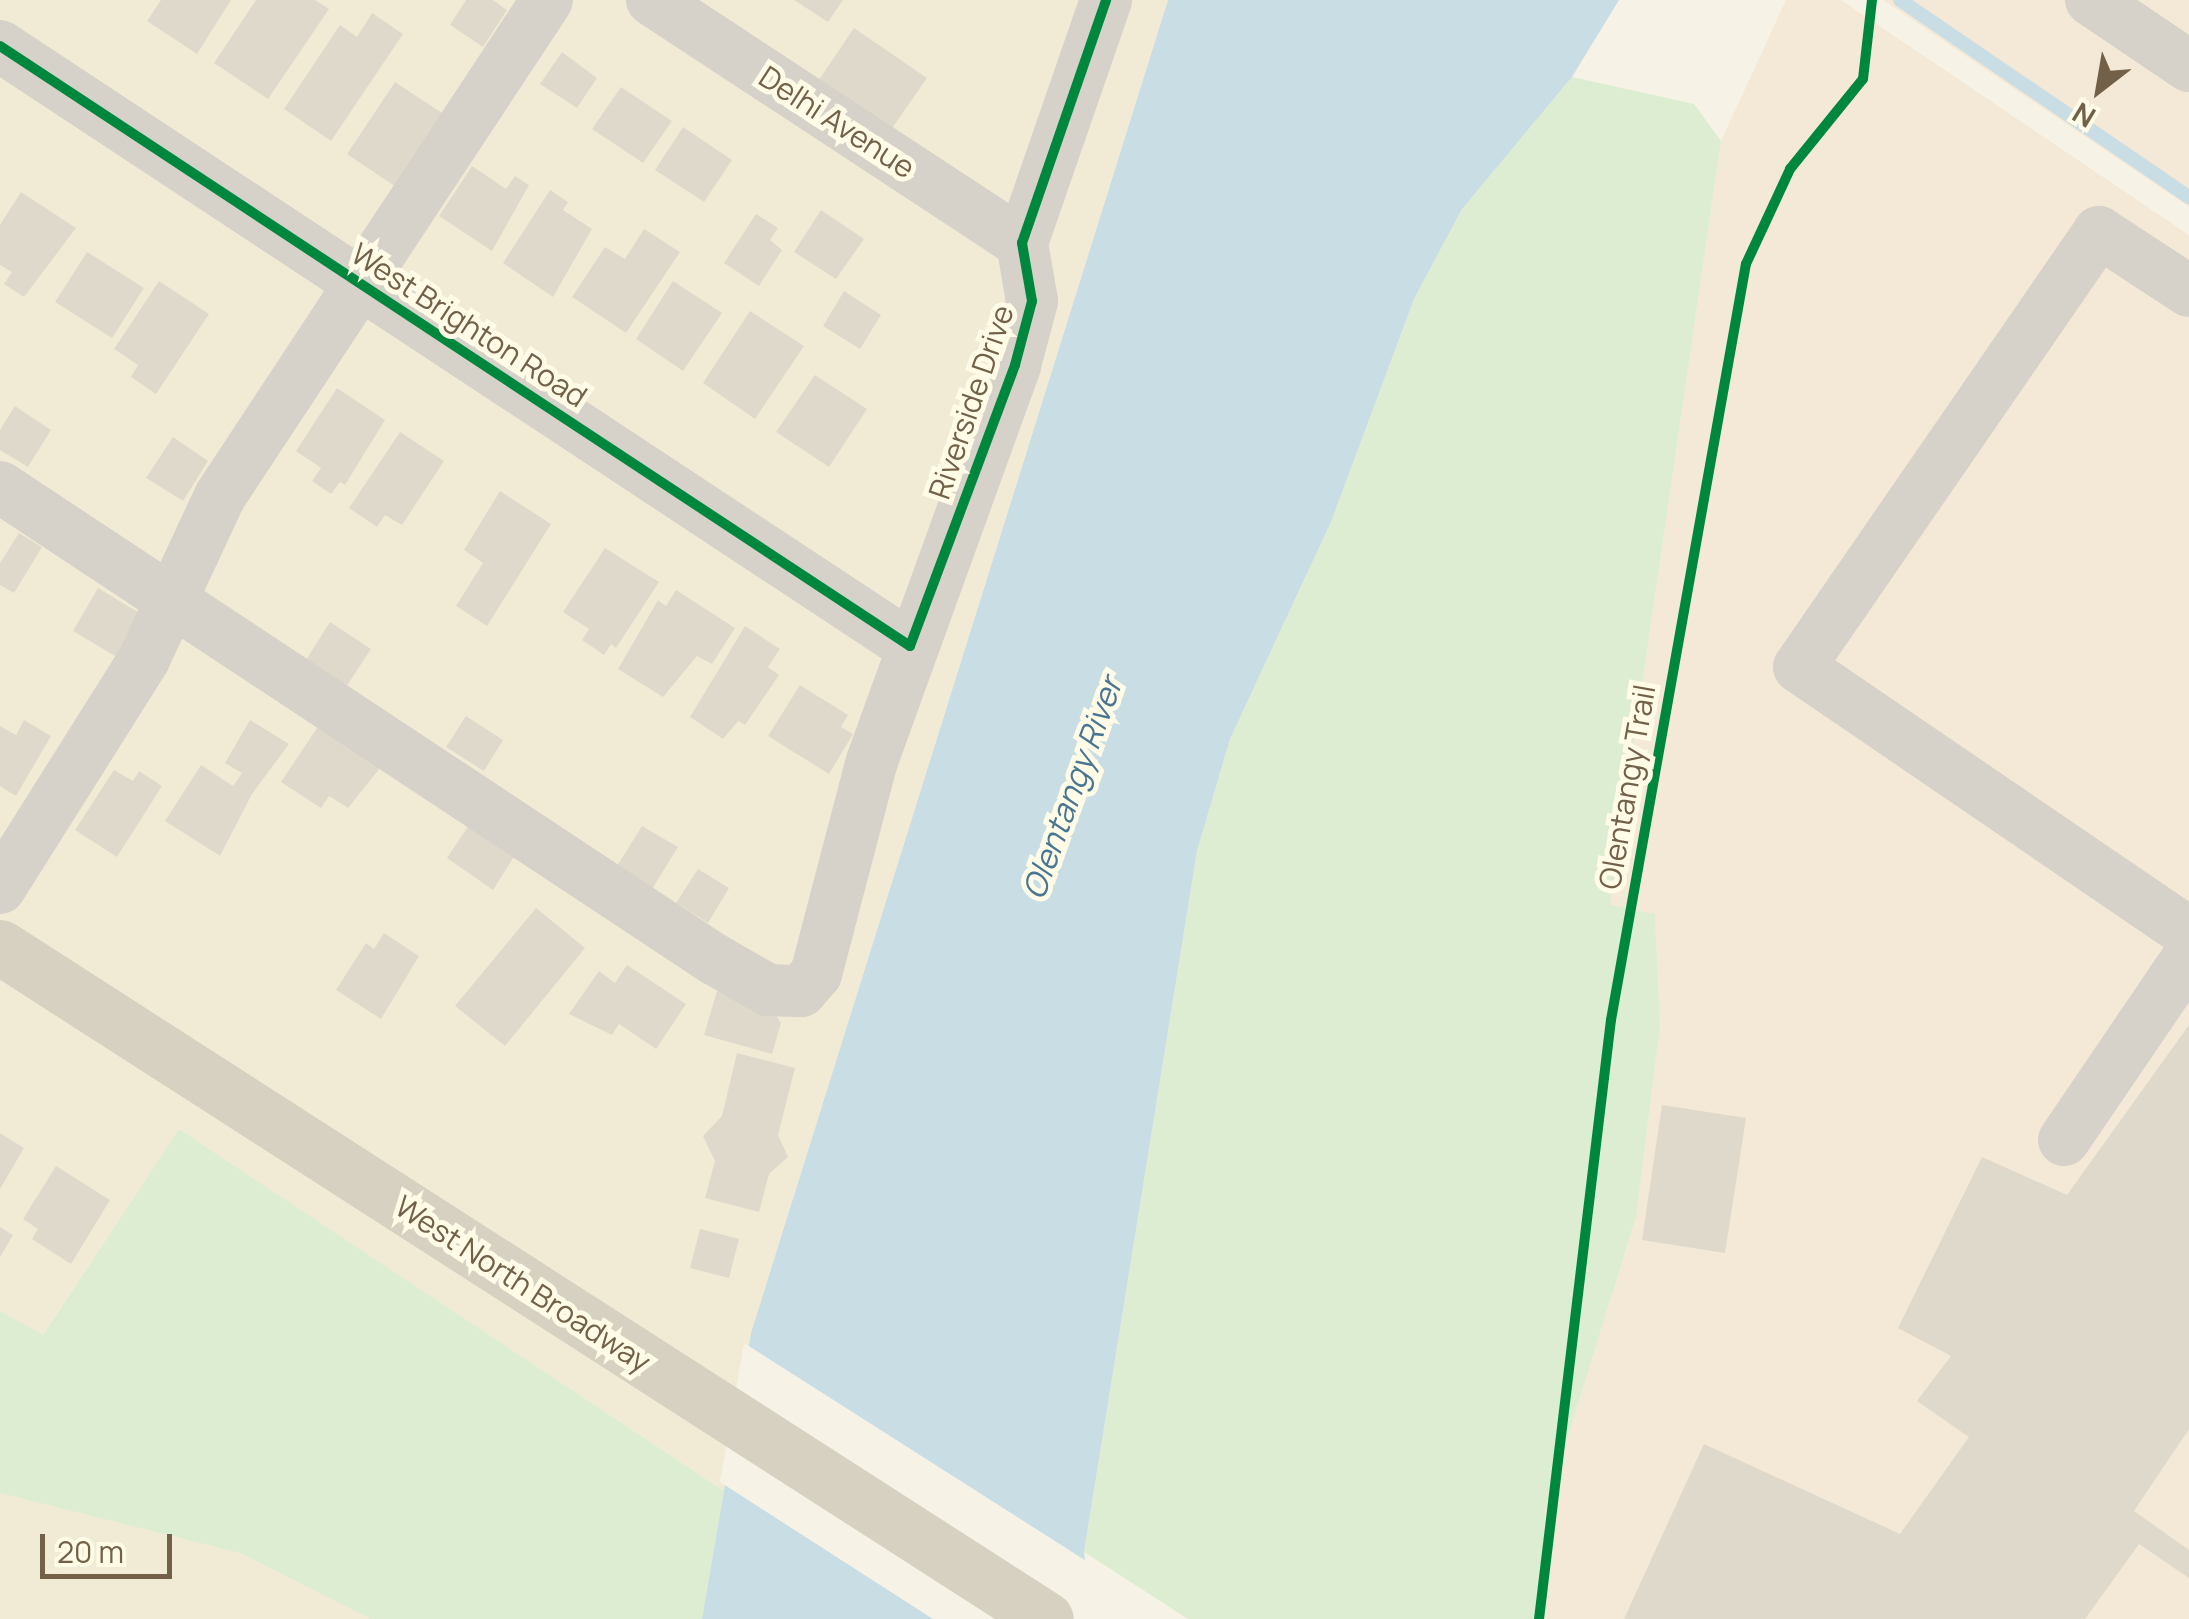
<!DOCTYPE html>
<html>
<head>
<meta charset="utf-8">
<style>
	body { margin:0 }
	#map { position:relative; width:2189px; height:1619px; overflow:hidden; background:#f6f3e6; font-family:Manrope,sans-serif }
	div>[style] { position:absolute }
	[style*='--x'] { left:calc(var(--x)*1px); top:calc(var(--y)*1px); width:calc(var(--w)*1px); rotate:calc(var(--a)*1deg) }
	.residential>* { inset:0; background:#f1ebd6 }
	.commercial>* { inset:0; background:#f4e8d6 }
	.green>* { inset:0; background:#dcedd1 }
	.water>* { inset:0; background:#c9dde5 }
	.pier>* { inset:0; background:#f6f3e6 }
	.stream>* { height:14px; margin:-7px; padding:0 7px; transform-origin:7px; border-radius:7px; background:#c9dde5 }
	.building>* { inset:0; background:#dfd9cc }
	.minor>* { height:52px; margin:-26px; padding:0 26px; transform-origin:26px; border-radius:26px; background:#d7d2c9 }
	.major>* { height:55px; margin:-27.5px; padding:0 27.5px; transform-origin:27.5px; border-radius:27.5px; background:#d7d1c2 }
	.cycleway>* { height:10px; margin:-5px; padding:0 5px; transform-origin:5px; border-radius:5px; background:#00873e }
	span { translate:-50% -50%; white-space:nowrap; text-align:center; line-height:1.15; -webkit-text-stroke:10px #fffbe6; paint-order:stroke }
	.street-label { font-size:30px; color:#726048 }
	.water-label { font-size:32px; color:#487693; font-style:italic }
	.north { position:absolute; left:2049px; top:40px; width:100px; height:100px; -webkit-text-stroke:8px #fffbe6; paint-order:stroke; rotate:211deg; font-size:28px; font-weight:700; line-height:40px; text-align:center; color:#726048 }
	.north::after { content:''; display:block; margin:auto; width:35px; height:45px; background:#726048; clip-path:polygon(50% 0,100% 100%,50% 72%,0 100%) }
	.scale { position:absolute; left:40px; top:1534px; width:132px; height:45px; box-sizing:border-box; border:5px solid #726048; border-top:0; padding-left:12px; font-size:30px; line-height:35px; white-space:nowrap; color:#726048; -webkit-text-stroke:8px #fffbe6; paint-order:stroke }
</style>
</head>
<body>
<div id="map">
	<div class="residential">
		<i style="clip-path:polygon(0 0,1168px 0,751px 1333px,724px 1491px,179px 1129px,42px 1336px,0 1311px)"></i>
		<i style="clip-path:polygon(0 1493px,240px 1553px,370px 1619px,0 1619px)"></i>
	</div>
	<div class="commercial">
		<i style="clip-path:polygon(1786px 0,1841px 0,2189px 235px,2189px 1619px,1542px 1619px,1545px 1510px,1636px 1217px,1660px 1027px,1655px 914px,1610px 905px,1721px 141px)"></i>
		<i style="clip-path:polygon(1883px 0,2189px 0,2189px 207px)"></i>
	</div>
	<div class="green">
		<i style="clip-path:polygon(1572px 77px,1694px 104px,1721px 141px,1610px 905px,1655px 914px,1660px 1027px,1636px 1217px,1545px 1510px,1542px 1619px,1188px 1619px,1084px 1552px,1197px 851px,1230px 739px,1331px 522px,1414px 299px,1462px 209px)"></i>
		<i style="clip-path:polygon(179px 1129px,724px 1491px,702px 1619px,370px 1619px,240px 1553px,0 1493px,0 1311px,43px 1335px)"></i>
	</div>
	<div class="water">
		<i style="clip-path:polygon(1168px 0,1619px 0,1572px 77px,1462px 209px,1414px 299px,1331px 522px,1230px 739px,1197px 851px,1084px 1552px,1093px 1619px,702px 1619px,751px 1333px)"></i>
	</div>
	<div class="pier">
		<i style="clip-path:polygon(744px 1343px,1091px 1564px,1098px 1619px,933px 1619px,720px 1482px)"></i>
	</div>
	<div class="stream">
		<i style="--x:1900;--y:0;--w:350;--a:34.3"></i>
	</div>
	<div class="building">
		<i style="clip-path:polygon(161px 0,231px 0,197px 54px,147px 21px)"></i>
		<i style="clip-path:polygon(256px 0,315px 0,329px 9px,268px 99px,214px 63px)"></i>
		<i style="clip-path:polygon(466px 0,493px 0,507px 10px,483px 47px,450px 25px)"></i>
		<i style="clip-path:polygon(794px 0,843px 0,828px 22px)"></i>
		<i style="clip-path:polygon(372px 13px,403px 34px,331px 141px,284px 109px,340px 25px,357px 37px)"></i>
		<i style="clip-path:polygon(854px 28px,927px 78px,886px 137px,814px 87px)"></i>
		<i style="clip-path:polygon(562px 52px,597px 78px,577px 108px,540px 84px)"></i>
		<i style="clip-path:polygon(395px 82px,445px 115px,396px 187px,347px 154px)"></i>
		<i style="clip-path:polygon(621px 87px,672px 121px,643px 163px,592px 129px)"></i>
		<i style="clip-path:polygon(683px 127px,732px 160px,704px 202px,655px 170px)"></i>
		<i style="clip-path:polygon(472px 166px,506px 189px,515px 176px,529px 185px,492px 251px,439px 216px)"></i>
		<i style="clip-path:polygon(550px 190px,568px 202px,563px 210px,592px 229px,553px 297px,503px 263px)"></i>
		<i style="clip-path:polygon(21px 192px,76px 228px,24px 297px,4px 284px,12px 272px,0 265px,0 225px)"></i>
		<i style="clip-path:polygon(821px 210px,864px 239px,836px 279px,794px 252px)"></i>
		<i style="clip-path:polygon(756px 214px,778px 228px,770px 240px,782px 250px,759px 286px,724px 263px)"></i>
		<i style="clip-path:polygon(644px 229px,680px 252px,626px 333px,572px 297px,605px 247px,625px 259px)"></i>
		<i style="clip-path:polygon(87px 252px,144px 288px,112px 338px,55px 302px)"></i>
		<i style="clip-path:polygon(159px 281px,209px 314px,156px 394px,131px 377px,138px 365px,114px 349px)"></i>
		<i style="clip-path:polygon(673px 281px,722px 313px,683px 371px,636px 339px)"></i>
		<i style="clip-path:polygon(844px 291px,881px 315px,860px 349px,823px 326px)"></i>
		<i style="clip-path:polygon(750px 311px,804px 346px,755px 419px,703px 383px)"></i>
		<i style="clip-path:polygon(815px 375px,867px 409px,829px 467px,776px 432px)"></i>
		<i style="clip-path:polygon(337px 388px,385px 420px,345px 485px,340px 482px,331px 494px,312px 481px,321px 468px,296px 451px)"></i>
		<i style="clip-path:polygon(15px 406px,51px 430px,28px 467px,0 450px,0 430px)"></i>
		<i style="clip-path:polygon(400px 432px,444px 461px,402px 525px,385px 515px,377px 527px,349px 508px)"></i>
		<i style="clip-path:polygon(173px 437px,208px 461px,183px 501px,146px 478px)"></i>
		<i style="clip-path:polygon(500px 491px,551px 524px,487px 626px,456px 606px,483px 563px,464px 550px)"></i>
		<i style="clip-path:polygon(19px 533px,42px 547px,14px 593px,0 585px,0 563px)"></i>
		<i style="clip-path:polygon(605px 548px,659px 582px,616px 648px,611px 644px,604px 655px,582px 640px,589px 629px,563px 612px)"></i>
		<i style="clip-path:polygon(98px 588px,146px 617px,120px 659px,73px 631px)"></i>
		<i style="clip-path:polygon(676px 590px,735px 628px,712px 664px,697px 656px,663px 697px,618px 669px,658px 600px,666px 606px)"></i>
		<i style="clip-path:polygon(330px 622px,371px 649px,346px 687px,306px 660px)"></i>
		<i style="clip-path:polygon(745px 626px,780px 649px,768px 667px,779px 675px,745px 725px,738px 721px,723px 739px,690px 717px)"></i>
		<i style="clip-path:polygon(800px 685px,848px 715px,841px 727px,853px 734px,829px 774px,768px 736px)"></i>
		<i style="clip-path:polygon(466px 716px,503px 740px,484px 771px,446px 747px)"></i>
		<i style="clip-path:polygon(24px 720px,51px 736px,16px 796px,0 786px,0 726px,16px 735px)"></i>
		<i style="clip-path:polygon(250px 720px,289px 744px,252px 794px,220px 856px,165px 821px,201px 765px,233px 786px,242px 773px,225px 763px)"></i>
		<i style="clip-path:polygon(321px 722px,384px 763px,348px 808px,329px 796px,321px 808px,281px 782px)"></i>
		<i style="clip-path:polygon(114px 770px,133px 781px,139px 771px,162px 786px,117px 857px,75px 830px)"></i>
		<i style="clip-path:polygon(469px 825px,515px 855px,493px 890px,447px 858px)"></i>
		<i style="clip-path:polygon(642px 826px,678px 847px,652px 889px,617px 866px)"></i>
		<i style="clip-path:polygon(698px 869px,729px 888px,708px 923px,676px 903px)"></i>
		<i style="clip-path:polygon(536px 908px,585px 948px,505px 1046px,455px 1006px)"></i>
		<i style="clip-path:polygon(384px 933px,419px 956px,381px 1019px,336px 990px,366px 943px,374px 949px)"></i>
		<i style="clip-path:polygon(627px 965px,686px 1004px,656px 1049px,619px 1024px,612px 1035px,569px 1014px,599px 971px,615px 983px)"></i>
		<i style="clip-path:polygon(717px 991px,771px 1007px,781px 1023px,772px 1054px,704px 1035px)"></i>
		<i style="clip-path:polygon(2189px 1025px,2189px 1429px,2134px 1511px,2189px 1550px,2189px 1578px,2139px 1544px,2085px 1619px,1624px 1619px,1704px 1444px,1900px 1534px,1969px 1437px,1917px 1401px,1951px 1356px,1898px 1328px,1982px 1157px,2067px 1195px)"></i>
		<i style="clip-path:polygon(737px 1053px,795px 1068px,778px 1135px,788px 1157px,769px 1174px,759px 1212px,705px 1198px,715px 1161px,703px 1136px,722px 1116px)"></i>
		<i style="clip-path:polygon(1662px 1105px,1746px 1118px,1725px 1253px,1642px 1240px)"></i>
		<i style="clip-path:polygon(0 1133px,24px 1148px,0 1189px)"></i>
		<i style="clip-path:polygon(56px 1166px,110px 1200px,71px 1264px,32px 1239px,38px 1229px,23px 1219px)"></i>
		<i style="clip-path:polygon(0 1227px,13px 1235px,0 1257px)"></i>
		<i style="clip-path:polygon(700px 1229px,739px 1239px,729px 1278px,690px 1268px)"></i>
	</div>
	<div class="minor">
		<i style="--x:652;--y:0;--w:443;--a:33.3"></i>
		<i style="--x:2091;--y:0;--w:118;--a:34"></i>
		<i style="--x:0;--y:46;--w:1090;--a:33.4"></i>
		<i style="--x:2189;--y:291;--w:108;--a:-146.8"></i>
		<i style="--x:2099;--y:232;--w:528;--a:124.59"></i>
		<i style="--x:1799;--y:667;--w:472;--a:34.3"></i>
		<i style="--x:0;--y:487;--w:856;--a:33.47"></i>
		<i style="--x:714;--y:959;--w:62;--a:29.9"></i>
		<i style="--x:768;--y:990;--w:33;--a:2"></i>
		<i style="--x:801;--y:991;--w:23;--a:-49"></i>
		<i style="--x:816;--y:974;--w:220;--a:-75.3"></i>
		<i style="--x:872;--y:761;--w:421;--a:-70.1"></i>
		<i style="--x:1015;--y:365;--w:66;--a:-75.1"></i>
		<i style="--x:1032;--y:301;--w:59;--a:-99.8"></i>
		<i style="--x:1022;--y:243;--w:257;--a:-70.9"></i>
		<i style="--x:0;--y:888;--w:271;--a:-57.8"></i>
		<i style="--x:144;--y:659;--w:180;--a:-65"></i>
		<i style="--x:220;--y:496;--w:594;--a:-56.6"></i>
		<i style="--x:2064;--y:1140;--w:222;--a:-55.8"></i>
	</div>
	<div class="major">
		<i style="--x:0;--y:947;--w:1243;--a:32.72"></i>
	</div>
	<div class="cycleway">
		<i style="--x:0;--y:46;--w:1090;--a:33.4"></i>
		<i style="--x:910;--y:646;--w:300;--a:-69.5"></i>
		<i style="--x:1015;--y:365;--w:66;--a:-75.1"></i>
		<i style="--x:1032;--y:301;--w:59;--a:-99.8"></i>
		<i style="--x:1022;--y:243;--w:257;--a:-70.9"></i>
		<i style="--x:1539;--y:1619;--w:603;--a:-83.15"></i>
		<i style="--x:1611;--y:1020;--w:768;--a:-79.88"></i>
		<i style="--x:1746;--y:264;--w:105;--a:-65.1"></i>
		<i style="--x:1790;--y:169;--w:116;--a:-51"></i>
		<i style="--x:1863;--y:79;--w:80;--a:-83.5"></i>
	</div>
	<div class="street-label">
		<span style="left:837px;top:122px;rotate:33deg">Delhi Avenue</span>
		<span style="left:469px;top:325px;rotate:33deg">West Brighton Road</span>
		<span style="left:971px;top:402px;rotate:-71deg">Riverside Drive</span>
		<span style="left:1627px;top:787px;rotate:-80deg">Olentangy Trail</span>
		<span style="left:523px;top:1284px;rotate:33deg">West North Broadway</span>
	</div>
	<div class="water-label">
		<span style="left:1072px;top:788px;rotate:-70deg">Olentangy River</span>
	</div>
	<div class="north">N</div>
	<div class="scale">20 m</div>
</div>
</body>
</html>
